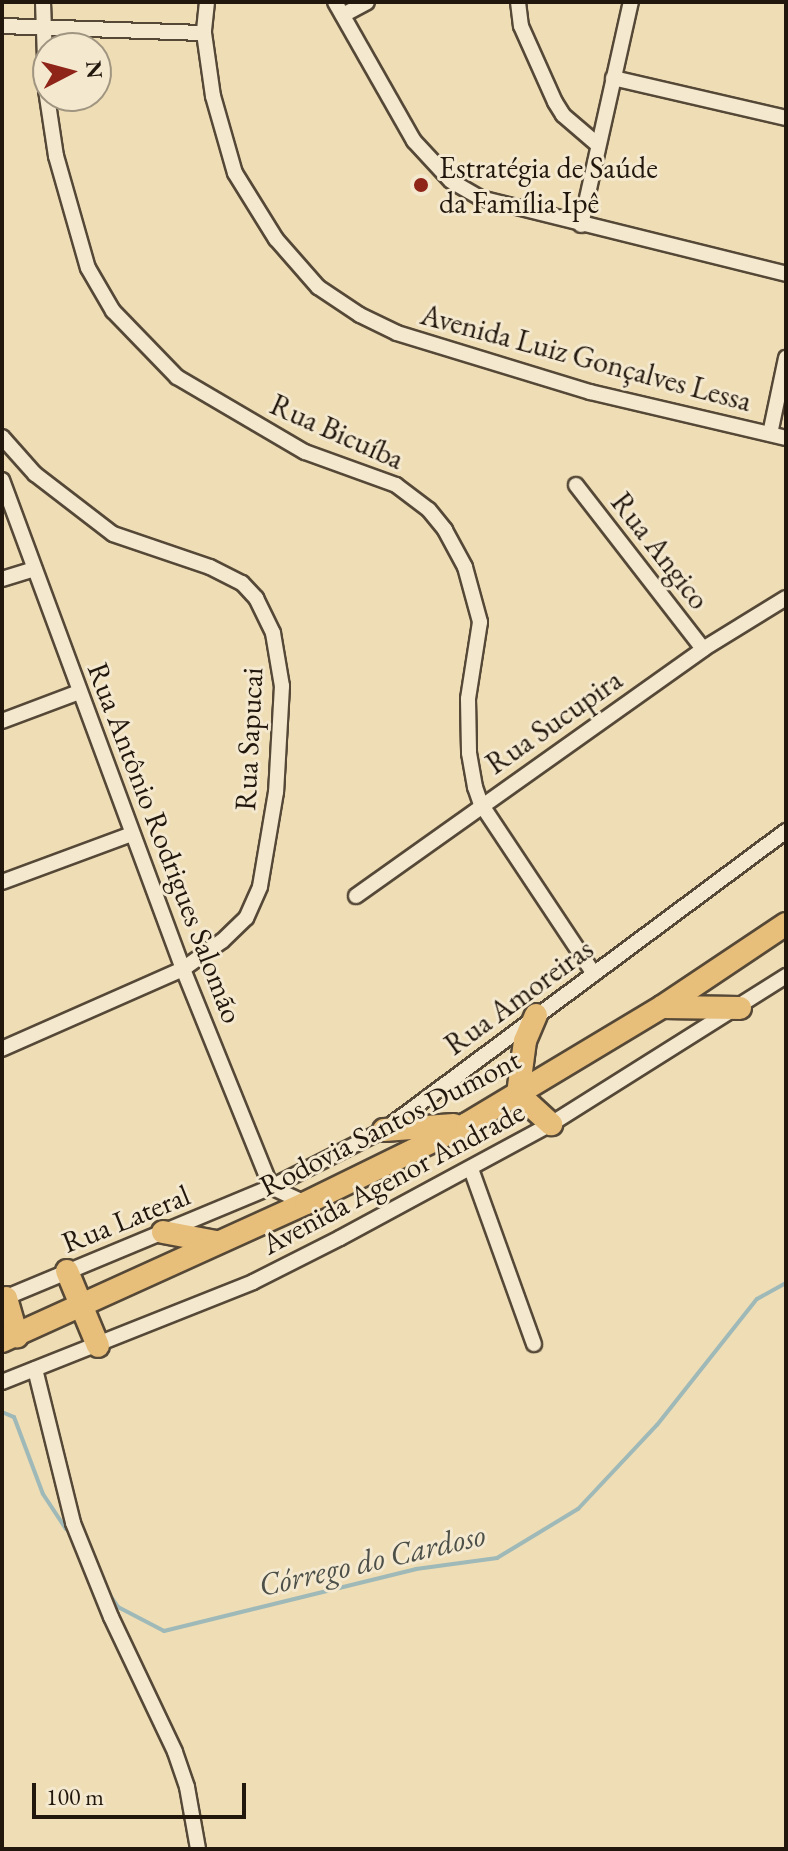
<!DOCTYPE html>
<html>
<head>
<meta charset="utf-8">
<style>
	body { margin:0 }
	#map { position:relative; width:788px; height:1851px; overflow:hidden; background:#eeddb5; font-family:"EB Garamond",serif }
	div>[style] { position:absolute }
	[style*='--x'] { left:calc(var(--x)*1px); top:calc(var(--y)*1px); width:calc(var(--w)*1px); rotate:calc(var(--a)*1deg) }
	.stream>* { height:4px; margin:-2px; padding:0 2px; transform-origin:2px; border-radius:2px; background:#9eb9b8 }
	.roads { filter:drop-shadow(2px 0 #554837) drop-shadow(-2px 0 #554837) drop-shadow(0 2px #554837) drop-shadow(0 -2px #554837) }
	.minor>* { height:14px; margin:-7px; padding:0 7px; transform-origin:7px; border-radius:7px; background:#f4e9cf }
	.highway>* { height:22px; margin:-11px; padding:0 11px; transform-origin:11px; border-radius:11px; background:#e7be7a }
	.dots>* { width:22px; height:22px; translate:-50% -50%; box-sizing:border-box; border:4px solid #f4e9cf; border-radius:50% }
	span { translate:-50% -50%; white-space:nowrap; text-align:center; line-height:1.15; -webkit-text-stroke:6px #f4e9cf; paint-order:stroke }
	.poi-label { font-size:30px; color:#22170d }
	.left { translate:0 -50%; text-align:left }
	.street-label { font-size:30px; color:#22170d }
	.water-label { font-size:32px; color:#4d5049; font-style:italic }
	.frame { position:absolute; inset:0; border:4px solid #22170d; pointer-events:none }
	.north { position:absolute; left:32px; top:32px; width:80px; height:80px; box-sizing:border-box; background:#f4e9cf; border:2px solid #a09581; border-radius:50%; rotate:84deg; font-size:22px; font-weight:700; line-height:32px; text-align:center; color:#22170d }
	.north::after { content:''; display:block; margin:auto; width:28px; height:36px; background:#8f2418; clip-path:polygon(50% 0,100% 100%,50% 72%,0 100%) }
	.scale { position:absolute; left:32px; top:1783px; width:214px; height:36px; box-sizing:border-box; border:4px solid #22170d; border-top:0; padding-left:10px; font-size:24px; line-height:28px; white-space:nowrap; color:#22170d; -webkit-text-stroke:6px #f4e9cf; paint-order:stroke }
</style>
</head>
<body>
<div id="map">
	<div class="stream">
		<i style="--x:2;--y:1412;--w:13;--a:23"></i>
		<i style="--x:14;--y:1417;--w:82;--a:69.4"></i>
		<i style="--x:43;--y:1494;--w:42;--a:56.7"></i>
		<i style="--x:109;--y:1594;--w:16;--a:55"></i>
		<i style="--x:118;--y:1607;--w:52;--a:27.6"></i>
		<i style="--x:164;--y:1631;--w:260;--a:-13.8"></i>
		<i style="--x:416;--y:1569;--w:82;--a:-7.7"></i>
		<i style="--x:497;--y:1558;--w:95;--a:-31.2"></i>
		<i style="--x:578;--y:1509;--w:115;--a:-46.8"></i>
		<i style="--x:657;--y:1425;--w:161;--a:-51.6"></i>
		<i style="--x:757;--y:1299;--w:33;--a:-29"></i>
	</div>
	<div class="roads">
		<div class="minor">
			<i style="--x:43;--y:2;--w:88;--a:88"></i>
			<i style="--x:46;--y:90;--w:67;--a:81.4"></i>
			<i style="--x:56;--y:156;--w:116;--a:74.1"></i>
			<i style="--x:88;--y:268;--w:50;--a:59.8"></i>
			<i style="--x:113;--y:311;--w:92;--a:45.9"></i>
			<i style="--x:177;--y:377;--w:148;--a:30.4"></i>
			<i style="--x:305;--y:452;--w:97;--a:19.9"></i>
			<i style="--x:396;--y:485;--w:41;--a:37.1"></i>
			<i style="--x:429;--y:510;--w:26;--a:51"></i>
			<i style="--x:445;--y:530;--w:42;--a:61.6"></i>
			<i style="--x:465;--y:567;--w:57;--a:74.7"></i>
			<i style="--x:480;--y:622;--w:78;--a:98.9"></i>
			<i style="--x:468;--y:699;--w:54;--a:88.9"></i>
			<i style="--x:469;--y:753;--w:35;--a:80"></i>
			<i style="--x:475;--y:787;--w:18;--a:71"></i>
			<i style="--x:481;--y:804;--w:204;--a:56.4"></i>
			<i style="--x:207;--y:2;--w:31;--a:96"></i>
			<i style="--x:204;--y:33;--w:64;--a:81.9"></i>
			<i style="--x:213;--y:96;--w:80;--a:74.1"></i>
			<i style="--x:235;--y:173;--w:78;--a:58.2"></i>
			<i style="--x:276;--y:239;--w:64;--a:48.8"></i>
			<i style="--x:318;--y:287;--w:50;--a:33.7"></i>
			<i style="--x:360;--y:315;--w:41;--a:25.9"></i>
			<i style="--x:397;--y:333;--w:202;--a:17"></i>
			<i style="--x:590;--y:392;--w:201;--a:13.2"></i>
			<i style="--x:335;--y:2;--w:160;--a:60.4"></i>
			<i style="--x:414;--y:141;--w:54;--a:47.2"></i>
			<i style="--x:451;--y:181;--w:34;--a:30"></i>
			<i style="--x:480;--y:198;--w:315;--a:13.9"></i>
			<i style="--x:518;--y:2;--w:24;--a:83"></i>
			<i style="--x:521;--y:26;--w:83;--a:65.9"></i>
			<i style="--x:555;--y:102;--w:15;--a:58"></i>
			<i style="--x:563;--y:115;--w:46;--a:40.6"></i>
			<i style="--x:343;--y:15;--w:27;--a:-28"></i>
			<i style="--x:2;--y:26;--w:202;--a:2"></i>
			<i style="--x:613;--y:78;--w:178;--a:13"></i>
			<i style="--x:581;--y:225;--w:229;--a:-77.4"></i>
			<i style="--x:770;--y:434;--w:78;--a:-78.1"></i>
			<i style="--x:2;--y:437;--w:50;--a:48.3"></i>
			<i style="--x:35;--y:474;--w:98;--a:37.6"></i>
			<i style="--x:113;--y:534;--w:102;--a:18.8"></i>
			<i style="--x:210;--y:567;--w:36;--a:27"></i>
			<i style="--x:242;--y:583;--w:21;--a:47"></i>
			<i style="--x:256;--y:598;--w:39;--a:64"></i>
			<i style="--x:273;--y:633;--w:54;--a:80.4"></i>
			<i style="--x:282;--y:686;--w:106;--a:93.2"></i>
			<i style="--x:276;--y:792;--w:96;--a:99.6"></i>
			<i style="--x:260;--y:887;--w:34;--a:114"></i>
			<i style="--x:246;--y:918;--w:33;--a:136"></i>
			<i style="--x:222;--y:941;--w:48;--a:144.3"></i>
			<i style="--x:183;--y:969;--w:198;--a:156.2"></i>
			<i style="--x:2;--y:480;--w:521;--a:69.69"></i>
			<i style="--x:183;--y:969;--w:235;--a:68"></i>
			<i style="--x:271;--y:1187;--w:38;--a:25"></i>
			<i style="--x:576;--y:485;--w:207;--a:52.2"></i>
			<i style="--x:2;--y:579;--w:34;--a:-17"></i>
			<i style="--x:2;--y:721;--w:82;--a:-20.6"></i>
			<i style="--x:2;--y:882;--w:139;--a:-20.3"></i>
			<i style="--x:356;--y:896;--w:426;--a:-35.4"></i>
			<i style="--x:703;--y:649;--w:97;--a:-31.6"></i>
			<i style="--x:471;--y:1169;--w:186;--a:70.2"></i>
			<i style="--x:2;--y:1299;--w:291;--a:-22.6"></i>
			<i style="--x:271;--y:1187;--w:127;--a:-26.8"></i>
			<i style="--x:384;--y:1130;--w:501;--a:-36.64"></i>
			<i style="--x:35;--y:1369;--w:159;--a:76.1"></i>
			<i style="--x:73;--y:1523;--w:101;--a:68"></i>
			<i style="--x:111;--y:1617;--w:149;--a:64.6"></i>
			<i style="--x:175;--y:1752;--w:37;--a:71"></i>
			<i style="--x:187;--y:1787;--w:63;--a:79.9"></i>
			<i style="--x:2;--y:1382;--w:270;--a:-21.7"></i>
			<i style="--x:253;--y:1282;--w:97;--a:-26.8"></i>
			<i style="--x:340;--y:1238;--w:240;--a:-28.4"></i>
			<i style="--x:551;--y:1124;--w:278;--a:-32.2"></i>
		</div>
		<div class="highway">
			<i style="--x:662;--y:1007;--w:78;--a:0.7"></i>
			<i style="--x:536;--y:1015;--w:28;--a:113"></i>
			<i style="--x:525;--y:1041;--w:53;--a:97.5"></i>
			<i style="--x:518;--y:1094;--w:45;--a:42.3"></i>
			<i style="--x:384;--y:1130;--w:70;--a:-4.1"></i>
			<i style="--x:163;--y:1232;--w:54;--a:10.7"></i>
			<i style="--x:67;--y:1271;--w:81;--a:67.5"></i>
			<i style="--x:6;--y:1298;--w:40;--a:74"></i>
			<i style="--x:2;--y:1341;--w:334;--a:-24.4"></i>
			<i style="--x:306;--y:1203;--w:179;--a:-26.1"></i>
			<i style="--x:467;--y:1124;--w:227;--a:-31"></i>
			<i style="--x:662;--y:1007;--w:149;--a:-33.8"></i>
		</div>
	</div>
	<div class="dots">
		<i style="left:421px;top:185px;background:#8f2418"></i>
	</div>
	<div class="poi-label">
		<span class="left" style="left:439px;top:185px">Estratégia de Saúde<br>da Família Ipê</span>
	</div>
	<div class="street-label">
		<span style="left:586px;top:358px;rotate:15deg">Avenida Luiz Gonçalves Lessa</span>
		<span style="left:337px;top:432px;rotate:24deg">Rua Bicuíba</span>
		<span style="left:660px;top:551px;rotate:52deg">Rua Angico</span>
		<span style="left:554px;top:722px;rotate:-35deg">Rua Sucupira</span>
		<span style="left:249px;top:739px;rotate:-87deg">Rua Sapucai</span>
		<span style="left:165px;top:843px;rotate:69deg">Rua Antônio Rodrigues Salomão</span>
		<span style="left:519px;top:997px;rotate:-36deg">Rua Amoreiras</span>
		<span style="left:390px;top:1123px;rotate:-27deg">Rodovia Santos Dumont</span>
		<span style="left:393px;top:1178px;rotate:-28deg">Avenida Agenor Andrade</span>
		<span style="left:126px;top:1219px;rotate:-22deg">Rua Lateral</span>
	</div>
	<div class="water-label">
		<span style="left:372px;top:1560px;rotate:-13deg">Córrego do Cardoso</span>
	</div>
	<div class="frame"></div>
	<div class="north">N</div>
	<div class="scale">100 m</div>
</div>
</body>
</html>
